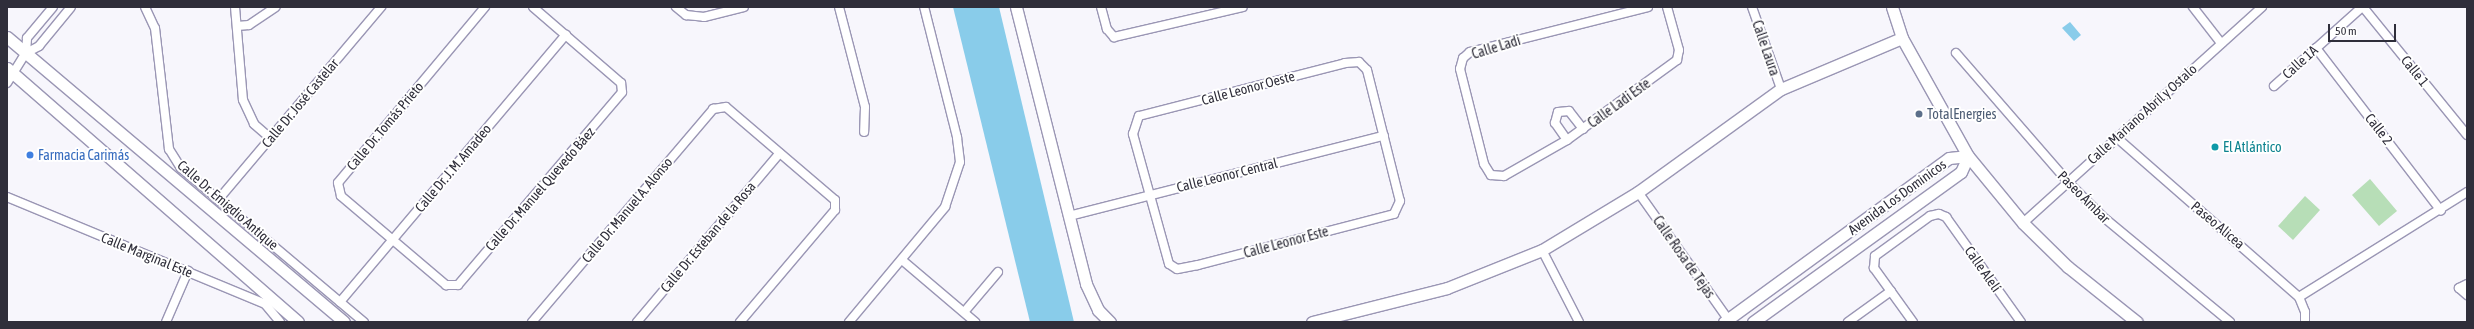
<!DOCTYPE html>
<html>
<head>
<meta charset="utf-8">
<style>
	body { margin:0 }
	#map { position:relative; width:2474px; height:329px; overflow:hidden; background:#f7f6fc; font-family:"Asap Condensed",sans-serif }
	div>[style] { position:absolute }
	[style*='--x'] { left:calc(var(--x)*1px); top:calc(var(--y)*1px); width:calc(var(--w)*1px); rotate:calc(var(--a)*1deg) }
	.green>* { inset:0; background:#b7deb7 }
	.water>* { inset:0; background:#89ccea }
	.roads { filter:drop-shadow(1px 0 #9a96b4) drop-shadow(-1px 0 #9a96b4) drop-shadow(0 1px #9a96b4) drop-shadow(0 -1px #9a96b4) }
	.minor>* { height:8px; margin:-4px; padding:0 4px; transform-origin:4px; border-radius:4px; background:#fff }
	.tertiary>* { height:11px; margin:-5.5px; padding:0 5.5px; transform-origin:5.5px; border-radius:5.5px; background:#fff }
	.dots>* { width:11px; height:11px; translate:-50% -50%; box-sizing:border-box; border:2px solid #fff; border-radius:50% }
	span { translate:-50% -50%; white-space:nowrap; text-align:center; line-height:1.15; -webkit-text-stroke:4px #fff; paint-order:stroke }
	.street-label { font-size:14px; color:#2f2e3a }
	.service-label { font-size:14px; color:#4e5e75 }
	.left { translate:0 -50%; text-align:left }
	.culture-label { font-size:14px; color:#0d838f }
	.shop-label { font-size:14px; color:#366cbe }
	.frame { position:absolute; inset:0; border:8px solid #2f2e3a; pointer-events:none }
	.scale { position:absolute; left:2328px; top:24px; width:68px; height:18px; box-sizing:border-box; border:2px solid #2f2e3a; border-top:0; padding-left:5px; font-size:12px; line-height:14px; white-space:nowrap; color:#2f2e3a; -webkit-text-stroke:3px #fff; paint-order:stroke }
</style>
</head>
<body>
<div id="map">
	<div class="green">
		<i style="clip-path:polygon(2370px 179px,2397px 211px,2379px 226px,2352px 195px)"></i>
		<i style="clip-path:polygon(2305px 196px,2320px 210px,2293px 240px,2278px 226px)"></i>
	</div>
	<div class="water">
		<i style="clip-path:polygon(953px 7px,999px 7px,1074px 322px,1030px 322px)"></i>
		<i style="clip-path:polygon(2070px 22px,2081px 35px,2074px 41px,2062px 28px)"></i>
	</div>
	<div class="roads">
		<div class="minor">
			<i style="--x:145;--y:7;--w:23;--a:65"></i>
			<i style="--x:155;--y:28;--w:122;--a:83.4"></i>
			<i style="--x:169;--y:149;--w:22;--a:58"></i>
			<i style="--x:181;--y:168;--w:239;--a:40.1"></i>
			<i style="--x:235;--y:7;--w:93;--a:85.1"></i>
			<i style="--x:243;--y:100;--w:26;--a:65"></i>
			<i style="--x:254;--y:124;--w:21;--a:41"></i>
			<i style="--x:485;--y:7;--w:229;--a:129.9"></i>
			<i style="--x:338;--y:183;--w:13;--a:77"></i>
			<i style="--x:341;--y:196;--w:138;--a:40.3"></i>
			<i style="--x:446;--y:285;--w:12;--a:0"></i>
			<i style="--x:458;--y:285;--w:253;--a:-49.6"></i>
			<i style="--x:622;--y:92;--w:9;--a:-96"></i>
			<i style="--x:621;--y:83;--w:116;--a:-139.2"></i>
			<i style="--x:676;--y:7;--w:13;--a:39"></i>
			<i style="--x:686;--y:15;--w:18;--a:6"></i>
			<i style="--x:704;--y:17;--w:41;--a:-14"></i>
			<i style="--x:839;--y:7;--w:103;--a:75.4"></i>
			<i style="--x:865;--y:107;--w:25;--a:92"></i>
			<i style="--x:1101;--y:7;--w:23;--a:75"></i>
			<i style="--x:1107;--y:29;--w:11;--a:49"></i>
			<i style="--x:1114;--y:37;--w:132;--a:-13.1"></i>
			<i style="--x:1648;--y:7;--w:184;--a:165.8"></i>
			<i style="--x:1470;--y:52;--w:9;--a:139"></i>
			<i style="--x:1463;--y:58;--w:11;--a:105"></i>
			<i style="--x:1460;--y:69;--w:98;--a:75.8"></i>
			<i style="--x:1484;--y:164;--w:13;--a:58"></i>
			<i style="--x:1491;--y:175;--w:13;--a:4"></i>
			<i style="--x:1504;--y:176;--w:73;--a:-29.7"></i>
			<i style="--x:1567;--y:140;--w:136;--a:-36"></i>
			<i style="--x:1677;--y:60;--w:10;--a:-79"></i>
			<i style="--x:1679;--y:50;--w:45;--a:-105.6"></i>
			<i style="--x:1752;--y:7;--w:87;--a:70.5"></i>
			<i style="--x:2193;--y:7;--w:46;--a:52.1"></i>
			<i style="--x:2363;--y:7;--w:165;--a:50.9"></i>
			<i style="--x:237;--y:26;--w:12;--a:-5"></i>
			<i style="--x:249;--y:25;--w:32;--a:-34"></i>
			<i style="--x:2316;--y:48;--w:205;--a:52.5"></i>
			<i style="--x:26;--y:53;--w:15;--a:-86"></i>
			<i style="--x:27;--y:38;--w:40;--a:-50"></i>
			<i style="--x:1956;--y:53;--w:171;--a:49"></i>
			<i style="--x:2068;--y:182;--w:48;--a:45"></i>
			<i style="--x:2102;--y:216;--w:166;--a:39.6"></i>
			<i style="--x:1359;--y:62;--w:11;--a:45"></i>
			<i style="--x:1367;--y:70;--w:135;--a:75.9"></i>
			<i style="--x:1400;--y:201;--w:14;--a:115"></i>
			<i style="--x:1394;--y:214;--w:203;--a:165.4"></i>
			<i style="--x:1198;--y:265;--w:21;--a:169"></i>
			<i style="--x:1177;--y:269;--w:9;--a:-148"></i>
			<i style="--x:1169;--y:264;--w:135;--a:-105.5"></i>
			<i style="--x:1133;--y:134;--w:19;--a:-72"></i>
			<i style="--x:1139;--y:116;--w:213;--a:-14.4"></i>
			<i style="--x:1345;--y:63;--w:14;--a:-4"></i>
			<i style="--x:7;--y:83;--w:36;--a:-58"></i>
			<i style="--x:26;--y:53;--w:15;--a:-28"></i>
			<i style="--x:39;--y:46;--w:50;--a:-50.6"></i>
			<i style="--x:2274;--y:86;--w:118;--a:-41.9"></i>
			<i style="--x:2116;--y:137;--w:243;--a:41.2"></i>
			<i style="--x:2299;--y:297;--w:16;--a:68"></i>
			<i style="--x:2305;--y:312;--w:10;--a:90"></i>
			<i style="--x:1567;--y:140;--w:21;--a:-125"></i>
			<i style="--x:1555;--y:123;--w:11;--a:-75"></i>
			<i style="--x:1558;--y:112;--w:11;--a:-5"></i>
			<i style="--x:1569;--y:111;--w:23;--a:52"></i>
			<i style="--x:1638;--y:192;--w:159;--a:54.7"></i>
			<i style="--x:7;--y:197;--w:279;--a:22.5"></i>
			<i style="--x:265;--y:304;--w:23;--a:50"></i>
			<i style="--x:218;--y:200;--w:253;--a:-49.8"></i>
			<i style="--x:1069;--y:216;--w:325;--a:-14.3"></i>
			<i style="--x:2023;--y:223;--w:322;--a:-42.1"></i>
			<i style="--x:1542;--y:250;--w:81;--a:62.8"></i>
			<i style="--x:902;--y:260;--w:96;--a:40.3"></i>
			<i style="--x:2467;--y:284;--w:9;--a:153"></i>
			<i style="--x:2459;--y:288;--w:11;--a:41"></i>
			<i style="--x:2299;--y:297;--w:198;--a:-32"></i>
			<i style="--x:340;--y:302;--w:350;--a:-49.8"></i>
			<i style="--x:965;--y:311;--w:51;--a:-49.8"></i>
			<i style="--x:166;--y:322;--w:56;--a:-66.7"></i>
			<i style="--x:532;--y:322;--w:280;--a:-49.6"></i>
			<i style="--x:713;--y:109;--w:13;--a:-9"></i>
			<i style="--x:726;--y:107;--w:143;--a:40.5"></i>
			<i style="--x:835;--y:200;--w:10;--a:90"></i>
			<i style="--x:835;--y:210;--w:147;--a:130.3"></i>
			<i style="--x:637;--y:322;--w:221;--a:-49.8"></i>
			<i style="--x:849;--y:322;--w:150;--a:-50.1"></i>
			<i style="--x:945;--y:207;--w:47;--a:-71.6"></i>
			<i style="--x:960;--y:162;--w:25;--a:-97"></i>
			<i style="--x:957;--y:137;--w:134;--a:-104.2"></i>
			<i style="--x:1848;--y:322;--w:53;--a:-35.8"></i>
			<i style="--x:1913;--y:322;--w:67;--a:-125.8"></i>
			<i style="--x:1874;--y:268;--w:12;--a:-85"></i>
			<i style="--x:1875;--y:256;--w:68;--a:-36"></i>
			<i style="--x:1930;--y:216;--w:9;--a:-13"></i>
			<i style="--x:1939;--y:214;--w:8;--a:23"></i>
			<i style="--x:1946;--y:217;--w:129;--a:54.5"></i>
		</div>
		<div class="tertiary">
			<i style="--x:1016;--y:7;--w:286;--a:75.8"></i>
			<i style="--x:1086;--y:284;--w:29;--a:65"></i>
			<i style="--x:1098;--y:310;--w:17;--a:45"></i>
			<i style="--x:1892;--y:7;--w:33;--a:72"></i>
			<i style="--x:1902;--y:38;--w:135;--a:60.8"></i>
			<i style="--x:1968;--y:156;--w:87;--a:50.6"></i>
			<i style="--x:2023;--y:223;--w:63;--a:44.4"></i>
			<i style="--x:2068;--y:267;--w:88;--a:38.6"></i>
			<i style="--x:7;--y:37;--w:441;--a:40.2"></i>
			<i style="--x:7;--y:68;--w:386;--a:41.1"></i>
			<i style="--x:1312;--y:322;--w:139;--a:-14.1"></i>
			<i style="--x:1447;--y:288;--w:102;--a:-21.8"></i>
			<i style="--x:1542;--y:250;--w:112;--a:-31.1"></i>
			<i style="--x:1638;--y:192;--w:176;--a:-35.8"></i>
			<i style="--x:1781;--y:89;--w:131;--a:-22.9"></i>
			<i style="--x:1724;--y:322;--w:278;--a:-36.1"></i>
			<i style="--x:1949;--y:158;--w:19;--a:-6"></i>
			<i style="--x:1753;--y:322;--w:256;--a:-35.8"></i>
			<i style="--x:1961;--y:172;--w:17;--a:-66"></i>
		</div>
	</div>
	<div class="dots">
		<i style="left:1919px;top:114px;background:#5c6f8a"></i>
		<i style="left:2215px;top:147px;background:#0f9aa8"></i>
		<i style="left:30px;top:155px;background:#3f7fe0"></i>
	</div>
	<div class="street-label">
		<span style="left:1496px;top:47px;rotate:-17deg">Calle Ladi</span>
		<span style="left:1766px;top:48px;rotate:71deg">Calle Laura</span>
		<span style="left:2300px;top:62px;rotate:-42deg">Calle 1A</span>
		<span style="left:2415px;top:71px;rotate:51deg">Calle 1</span>
		<span style="left:1248px;top:88px;rotate:-15deg">Calle Leonor Oeste</span>
		<span style="left:300px;top:103px;rotate:-50deg">Calle Dr. José Castelar</span>
		<span style="left:1619px;top:103px;rotate:-36deg">Calle Ladi Este</span>
		<span style="left:2142px;top:114px;rotate:-42deg">Calle Mariano Abril y Ostalo</span>
		<span style="left:385px;top:126px;rotate:-50deg">Calle Dr. Tomás Prieto</span>
		<span style="left:2379px;top:129px;rotate:52deg">Calle 2</span>
		<span style="left:453px;top:168px;rotate:-50deg">Calle Dr. J. M. Amadeo</span>
		<span style="left:1227px;top:175px;rotate:-14deg">Calle Leonor Central</span>
		<span style="left:540px;top:189px;rotate:-49deg">Calle Dr. Manuel Quevedo Báez</span>
		<span style="left:1897px;top:197px;rotate:-36deg">Avenida Los Dominicos</span>
		<span style="left:2084px;top:197px;rotate:45deg">Paseo Ámbar</span>
		<span style="left:228px;top:205px;rotate:41deg">Calle Dr. Emigdio Antique</span>
		<span style="left:627px;top:210px;rotate:-50deg">Calle Dr. Manuel A. Alonso</span>
		<span style="left:2218px;top:225px;rotate:40deg">Paseo Alicea</span>
		<span style="left:708px;top:237px;rotate:-50deg">Calle Dr. Esteban de la Rosa</span>
		<span style="left:1286px;top:242px;rotate:-15deg">Calle Leonor Este</span>
		<span style="left:147px;top:255px;rotate:22deg">Calle Marginal Este</span>
		<span style="left:1684px;top:257px;rotate:55deg">Calle Rosa de Tejas</span>
		<span style="left:1983px;top:269px;rotate:55deg">Calle Alelí</span>
	</div>
	<div class="service-label">
		<span class="left" style="left:1927px;top:114px">TotalEnergies</span>
	</div>
	<div class="culture-label">
		<span class="left" style="left:2223px;top:147px">El Atlántico</span>
	</div>
	<div class="shop-label">
		<span class="left" style="left:38px;top:155px">Farmacia Carimás</span>
	</div>
	<div class="frame"></div>
	<div class="scale">50 m</div>
</div>
</body>
</html>
